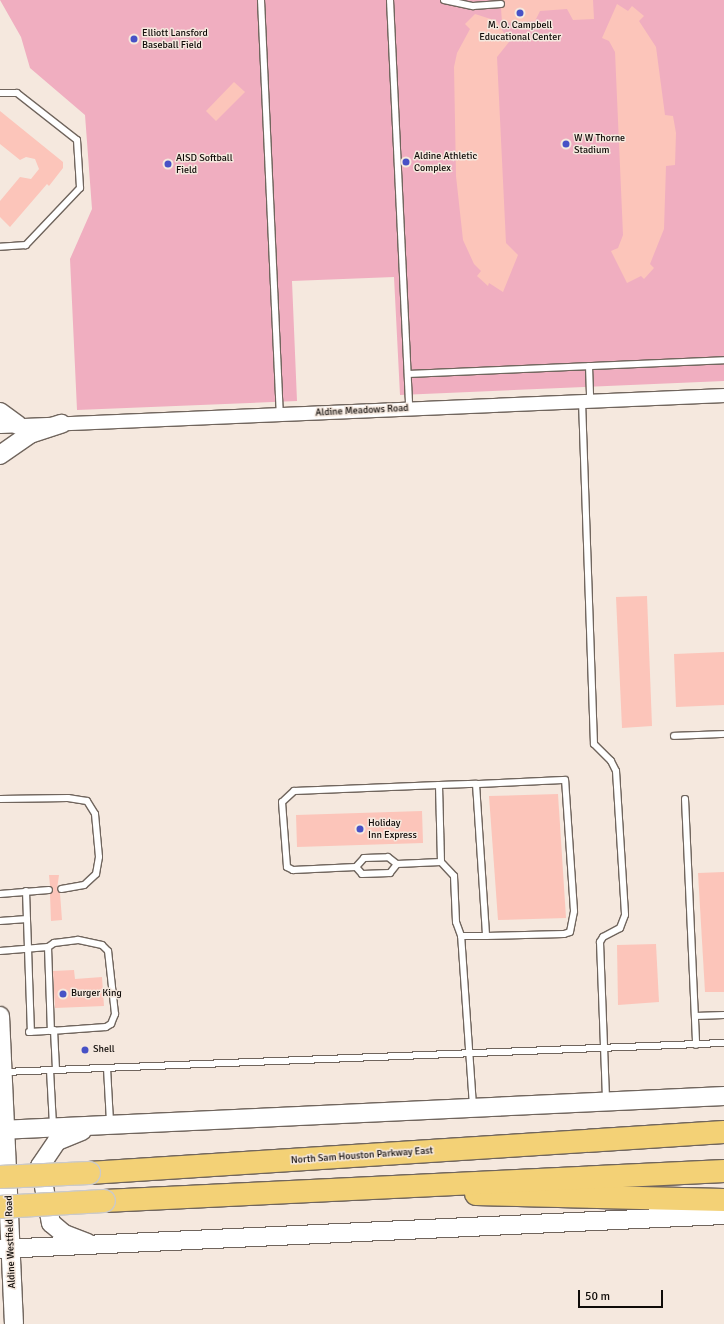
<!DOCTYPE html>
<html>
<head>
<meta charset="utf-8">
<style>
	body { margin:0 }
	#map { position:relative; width:724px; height:1324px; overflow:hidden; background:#f5e8de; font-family:Signika,sans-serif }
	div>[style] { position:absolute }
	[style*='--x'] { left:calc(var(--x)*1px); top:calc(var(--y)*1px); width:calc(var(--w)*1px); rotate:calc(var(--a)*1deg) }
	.green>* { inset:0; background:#f0aec0 }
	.building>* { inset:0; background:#fcc5ba }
	.roads { filter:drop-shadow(1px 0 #70655d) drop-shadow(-1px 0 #70655d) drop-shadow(0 1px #70655d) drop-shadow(0 -1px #70655d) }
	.service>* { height:6px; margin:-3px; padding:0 3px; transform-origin:3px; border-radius:3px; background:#fff }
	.minor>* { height:13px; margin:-6.5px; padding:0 6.5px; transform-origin:6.5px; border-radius:6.5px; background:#fff }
	.secondary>* { height:18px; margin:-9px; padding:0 9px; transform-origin:9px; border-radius:9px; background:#fff }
	.motorway>* { height:22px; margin:-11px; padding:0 11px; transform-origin:11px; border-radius:11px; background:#f3d176 }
	.bridges { filter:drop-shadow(1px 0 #cac9c9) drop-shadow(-1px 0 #cac9c9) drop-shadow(0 1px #cac9c9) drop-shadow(0 -1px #cac9c9) }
	.motorway-bridge>* { height:22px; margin:-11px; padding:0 11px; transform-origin:11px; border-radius:11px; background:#f3d176 }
	.dots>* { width:11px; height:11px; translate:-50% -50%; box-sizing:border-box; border:2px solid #f5e8de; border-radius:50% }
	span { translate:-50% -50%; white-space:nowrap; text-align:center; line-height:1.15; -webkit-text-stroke:3px #f5e8de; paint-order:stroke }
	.poi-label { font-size:10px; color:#0f0b08 }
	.left { translate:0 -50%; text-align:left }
	.street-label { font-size:10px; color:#0f0b08 }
	.scale { position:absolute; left:578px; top:1290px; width:85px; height:18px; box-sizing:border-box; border:2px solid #0f0b08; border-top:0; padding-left:5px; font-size:12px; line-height:14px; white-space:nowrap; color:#0f0b08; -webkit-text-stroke:3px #f5e8de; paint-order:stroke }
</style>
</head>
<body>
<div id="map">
	<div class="green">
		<i style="clip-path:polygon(0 0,724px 0,724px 381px,400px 395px,394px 277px,292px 281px,297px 401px,77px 410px,70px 259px,92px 209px,85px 115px,30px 68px,21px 37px)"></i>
	</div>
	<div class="building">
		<i style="clip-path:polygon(503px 0,593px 0,594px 19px,573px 20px,567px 9px,540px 11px,535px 21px,502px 23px,501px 8px,505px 4px)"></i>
		<i style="clip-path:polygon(617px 4px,628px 11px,632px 6px,644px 16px,639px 21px,656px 47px,665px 115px,673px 116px,676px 133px,675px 165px,666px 166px,664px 229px,650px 264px,654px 268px,644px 279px,641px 276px,627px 283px,611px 251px,618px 248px,623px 235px,615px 52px,609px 41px,602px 38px)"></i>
		<i style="clip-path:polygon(475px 14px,497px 21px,509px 42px,497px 57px,506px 243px,518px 255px,503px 292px,489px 283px,488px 286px,477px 276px,481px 271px,474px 264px,463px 240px,456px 176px,454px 67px,457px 53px,470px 29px,465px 24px)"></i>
		<i style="clip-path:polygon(234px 82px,245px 92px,216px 121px,206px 111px)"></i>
		<i style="clip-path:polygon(0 111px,63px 162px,63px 168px,49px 186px,47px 184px,10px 227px,0 217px,0 201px,20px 177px,31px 179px,39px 169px,35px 159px,26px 157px,20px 160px,0 144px)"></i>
		<i style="clip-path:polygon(647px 596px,652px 726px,622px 728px,616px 597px)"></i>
		<i style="clip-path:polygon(724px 652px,724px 705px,676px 707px,674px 654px)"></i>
		<i style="clip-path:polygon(558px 794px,566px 918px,498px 920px,489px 796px)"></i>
		<i style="clip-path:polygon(422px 811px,423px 843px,297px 847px,296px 815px)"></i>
		<i style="clip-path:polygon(724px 872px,724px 992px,705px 992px,698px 873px)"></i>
		<i style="clip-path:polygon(49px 875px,59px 875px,57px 889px,60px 893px,62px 920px,51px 921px,50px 894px,53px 890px,50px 886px)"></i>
		<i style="clip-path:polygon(656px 944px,659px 1002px,618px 1005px,617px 945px)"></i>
		<i style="clip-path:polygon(74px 970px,75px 979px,102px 977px,104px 1006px,55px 1008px,53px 971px)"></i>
	</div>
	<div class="roads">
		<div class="service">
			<i style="--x:261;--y:0;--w:414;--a:87.4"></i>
			<i style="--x:390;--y:0;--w:408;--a:87.3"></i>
			<i style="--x:444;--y:0;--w:30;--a:12"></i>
			<i style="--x:473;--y:6;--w:28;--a:-4"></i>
			<i style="--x:0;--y:93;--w:17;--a:0"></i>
			<i style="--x:17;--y:93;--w:76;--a:38.1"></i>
			<i style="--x:77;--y:140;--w:48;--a:86.4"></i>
			<i style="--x:80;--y:188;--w:79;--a:133.5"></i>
			<i style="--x:26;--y:245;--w:26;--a:176"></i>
			<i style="--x:589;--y:366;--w:35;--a:88"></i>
			<i style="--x:408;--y:374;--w:316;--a:-2.5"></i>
			<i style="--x:582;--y:401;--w:343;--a:88"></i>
			<i style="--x:594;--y:744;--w:24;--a:45"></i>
			<i style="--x:611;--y:761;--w:11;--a:63"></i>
			<i style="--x:616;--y:771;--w:144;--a:86.4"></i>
			<i style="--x:625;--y:915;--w:14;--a:111"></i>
			<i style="--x:620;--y:928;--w:19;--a:152"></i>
			<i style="--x:603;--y:937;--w:6;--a:121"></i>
			<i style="--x:600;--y:942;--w:158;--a:87.8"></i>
			<i style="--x:674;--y:736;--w:50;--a:-2.3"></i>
			<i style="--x:439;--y:785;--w:37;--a:-2"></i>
			<i style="--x:0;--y:799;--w:68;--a:-0.8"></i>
			<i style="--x:68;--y:798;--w:19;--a:9"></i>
			<i style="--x:87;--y:801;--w:15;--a:58"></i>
			<i style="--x:95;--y:814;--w:43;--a:84.7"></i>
			<i style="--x:99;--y:857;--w:17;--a:100"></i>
			<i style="--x:96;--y:874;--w:16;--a:137"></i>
			<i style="--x:84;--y:885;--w:23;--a:170"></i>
			<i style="--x:685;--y:799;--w:246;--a:87.4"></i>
			<i style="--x:441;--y:862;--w:77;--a:-91.5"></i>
			<i style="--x:439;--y:785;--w:145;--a:177.6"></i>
			<i style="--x:294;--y:791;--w:16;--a:137"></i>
			<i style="--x:282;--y:802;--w:65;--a:85.6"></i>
			<i style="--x:287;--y:867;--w:7;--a:27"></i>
			<i style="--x:293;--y:870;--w:63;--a:-2.7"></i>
			<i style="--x:356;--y:867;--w:12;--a:-48"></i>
			<i style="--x:364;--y:858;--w:24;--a:-2"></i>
			<i style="--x:388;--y:857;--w:11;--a:38"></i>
			<i style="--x:397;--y:864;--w:44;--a:-2.6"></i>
			<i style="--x:441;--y:862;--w:19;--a:47"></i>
			<i style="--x:454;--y:876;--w:46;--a:87.5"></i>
			<i style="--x:456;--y:922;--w:15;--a:70"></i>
			<i style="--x:356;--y:867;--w:9;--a:49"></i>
			<i style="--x:362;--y:874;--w:28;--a:-2"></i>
			<i style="--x:390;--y:873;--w:11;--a:-52"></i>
			<i style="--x:26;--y:891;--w:141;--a:88"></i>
			<i style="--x:0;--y:894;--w:49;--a:-4.7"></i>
			<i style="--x:0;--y:921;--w:27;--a:-4"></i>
			<i style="--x:0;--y:951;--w:48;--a:-4.8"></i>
			<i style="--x:695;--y:1016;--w:29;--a:-2"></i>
			<i style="--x:54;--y:1030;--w:40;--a:87.1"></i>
			<i style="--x:29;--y:1032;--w:22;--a:-3"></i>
			<i style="--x:51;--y:1031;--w:55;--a:-4.2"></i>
			<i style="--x:106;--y:1027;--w:6;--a:-31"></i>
			<i style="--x:111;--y:1024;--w:11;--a:-68"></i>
			<i style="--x:115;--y:1014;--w:63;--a:-96.3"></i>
			<i style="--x:108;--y:951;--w:8;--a:-135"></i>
			<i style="--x:102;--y:945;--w:25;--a:-168"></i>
			<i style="--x:78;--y:940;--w:24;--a:173"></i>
			<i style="--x:54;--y:943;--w:7;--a:146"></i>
			<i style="--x:48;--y:947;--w:84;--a:88"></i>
			<i style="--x:107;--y:1068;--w:54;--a:86.8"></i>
			<i style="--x:50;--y:1070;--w:56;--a:86.9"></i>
			<i style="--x:4;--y:1072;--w:721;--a:-2.31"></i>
			<i style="--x:473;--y:1106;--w:170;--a:-94"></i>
			<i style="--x:461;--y:936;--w:25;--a:0"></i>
			<i style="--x:486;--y:936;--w:78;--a:-1.5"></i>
			<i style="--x:564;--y:934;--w:6;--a:-18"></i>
			<i style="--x:570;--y:932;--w:21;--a:-79"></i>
			<i style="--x:574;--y:911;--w:131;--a:-93.9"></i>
			<i style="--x:565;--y:780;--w:89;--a:177.4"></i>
			<i style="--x:476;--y:784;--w:152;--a:86.2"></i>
		</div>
		<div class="minor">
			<i style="--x:0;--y:426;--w:725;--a:-2.45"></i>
		</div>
		<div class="secondary">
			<i style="--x:0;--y:412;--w:22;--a:36"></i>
			<i style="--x:0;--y:455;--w:37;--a:-35"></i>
			<i style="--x:30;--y:434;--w:33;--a:-18"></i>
			<i style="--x:0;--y:1016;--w:308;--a:87.4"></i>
			<i style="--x:0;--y:1130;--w:725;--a:-2.69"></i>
			<i style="--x:82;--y:1131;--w:27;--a:158"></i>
			<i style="--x:57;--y:1141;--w:30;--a:124"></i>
			<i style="--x:40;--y:1166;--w:58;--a:79.1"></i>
			<i style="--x:51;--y:1223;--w:17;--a:40"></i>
			<i style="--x:64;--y:1234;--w:25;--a:21"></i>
			<i style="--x:0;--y:1249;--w:725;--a:-2.69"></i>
		</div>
		<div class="motorway">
			<i style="--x:89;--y:1173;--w:636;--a:-3.69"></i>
			<i style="--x:476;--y:1194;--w:248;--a:1.4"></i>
			<i style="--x:104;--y:1201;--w:621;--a:-2.77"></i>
		</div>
	</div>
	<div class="bridges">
		<div class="motorway-bridge">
			<i style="--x:0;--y:1177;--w:89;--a:-2.6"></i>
			<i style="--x:0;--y:1207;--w:104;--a:-3.3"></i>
		</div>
	</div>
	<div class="dots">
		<i style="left:520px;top:13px;background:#4751c6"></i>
		<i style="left:134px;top:39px;background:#4751c6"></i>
		<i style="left:566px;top:144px;background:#4751c6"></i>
		<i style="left:406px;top:162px;background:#4751c6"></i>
		<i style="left:168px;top:164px;background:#4751c6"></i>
		<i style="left:360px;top:829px;background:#4751c6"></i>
		<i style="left:63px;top:994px;background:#4751c6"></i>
		<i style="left:85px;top:1050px;background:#4751c6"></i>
	</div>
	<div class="poi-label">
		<span style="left:520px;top:31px">M. O. Campbell<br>Educational Center</span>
		<span class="left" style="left:142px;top:39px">Elliott Lansford<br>Baseball Field</span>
		<span class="left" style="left:574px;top:144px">W W Thorne<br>Stadium</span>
		<span class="left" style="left:414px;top:162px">Aldine Athletic<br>Complex</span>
		<span class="left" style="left:176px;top:164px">AISD Softball<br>Field</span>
		<span class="left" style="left:368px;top:829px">Holiday<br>Inn Express</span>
		<span class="left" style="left:71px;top:994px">Burger King</span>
		<span class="left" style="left:93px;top:1050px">Shell</span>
	</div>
	<div class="street-label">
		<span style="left:362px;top:411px;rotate:-3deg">Aldine Meadows Road</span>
		<span style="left:362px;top:1156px;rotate:-4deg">North Sam Houston Parkway East</span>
		<span style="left:11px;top:1242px;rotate:-92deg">Aldine Westfield Road</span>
	</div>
	<div class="scale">50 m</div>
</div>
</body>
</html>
